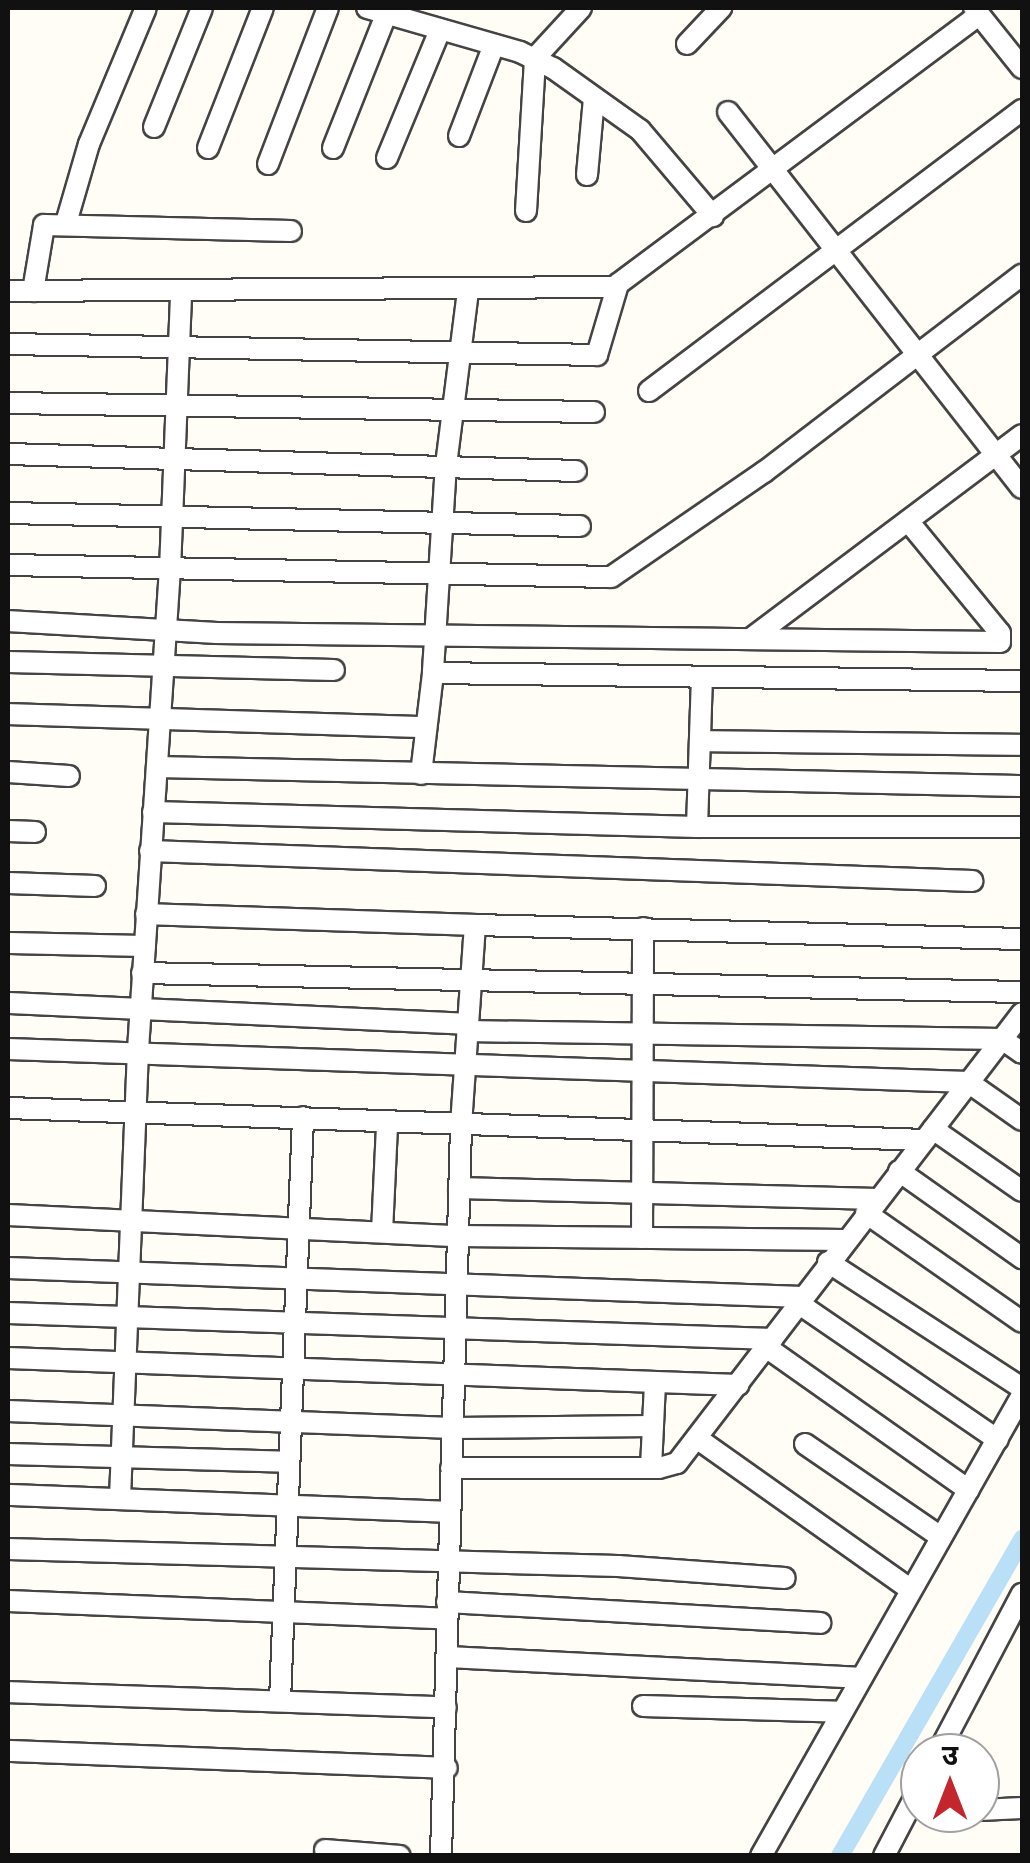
<!DOCTYPE html>
<html>
<head>
<meta charset="utf-8">
<style>
	body { margin:0 }
	#map { position:relative; width:1030px; height:1863px; overflow:hidden; background:#fffdf5; font-family:"Source Serif 4","Noto Sans Devanagari",serif }
	div>[style] { position:absolute }
	[style*='--x'] { left:calc(var(--x)*1px); top:calc(var(--y)*1px); width:calc(var(--w)*1px); rotate:calc(var(--a)*1deg) }
	.canal>* { height:18px; margin:-9px; padding:0 9px; transform-origin:9px; border-radius:9px; background:#b9e0f7 }
	.roads { filter:drop-shadow(2px 0 #444) drop-shadow(-2px 0 #444) drop-shadow(0 2px #444) drop-shadow(0 -2px #444) }
	.street>* { height:20px; margin:-10px; padding:0 10px; transform-origin:10px; border-radius:10px; background:#fff }
	span { translate:-50% -50%; white-space:nowrap; text-align:center; line-height:1.15; -webkit-text-stroke:10px #fff; paint-order:stroke }
	.frame { position:absolute; inset:0; border:10px solid #111; pointer-events:none }
	.north { position:absolute; left:900px; top:1733px; width:100px; height:100px; box-sizing:border-box; background:#fff; border:2px solid #a0a0a0; border-radius:50%; rotate:0deg; font-size:28px; font-weight:700; line-height:40px; text-align:center; color:#111 }
	.north::after { content:''; display:block; margin:auto; width:35px; height:45px; background:#c4262e; clip-path:polygon(50% 0,100% 100%,50% 72%,0 100%) }
</style>
</head>
<body>
<div id="map">
	<div class="canal">
		<i style="--x:840;--y:1856;--w:366;--a:-60.1"></i>
	</div>
	<div class="roads">
		<div class="street">
			<i style="--x:367;--y:8;--w:159;--a:16"></i>
			<i style="--x:520;--y:52;--w:37;--a:26"></i>
			<i style="--x:553;--y:68;--w:107;--a:35.5"></i>
			<i style="--x:640;--y:130;--w:113;--a:49.7"></i>
			<i style="--x:974;--y:8;--w:77;--a:51.3"></i>
			<i style="--x:687;--y:44;--w:50;--a:-46.6"></i>
			<i style="--x:728;--y:112;--w:477;--a:52"></i>
			<i style="--x:154;--y:127;--w:128;--a:-68"></i>
			<i style="--x:459;--y:136;--w:97;--a:-69"></i>
			<i style="--x:208;--y:148;--w:150;--a:-68.6"></i>
			<i style="--x:333;--y:148;--w:143;--a:-68.3"></i>
			<i style="--x:387;--y:158;--w:139;--a:-67.5"></i>
			<i style="--x:268;--y:164;--w:167;--a:-69"></i>
			<i style="--x:587;--y:175;--w:77;--a:-84.8"></i>
			<i style="--x:526;--y:211;--w:153;--a:-86.6"></i>
			<i style="--x:535;--y:58;--w:68;--a:-47.4"></i>
			<i style="--x:66;--y:223;--w:82;--a:-73.8"></i>
			<i style="--x:89;--y:144;--w:147;--a:-67.3"></i>
			<i style="--x:8;--y:291;--w:607;--a:-0.38"></i>
			<i style="--x:33;--y:291;--w:67;--a:-80.5"></i>
			<i style="--x:44;--y:225;--w:247;--a:1.4"></i>
			<i style="--x:468;--y:291;--w:174;--a:97.2"></i>
			<i style="--x:446;--y:464;--w:209;--a:93.6"></i>
			<i style="--x:433;--y:673;--w:589;--a:0.78"></i>
			<i style="--x:8;--y:344;--w:589;--a:1.07"></i>
			<i style="--x:597;--y:355;--w:74;--a:-73.5"></i>
			<i style="--x:618;--y:284;--w:450;--a:-36.7"></i>
			<i style="--x:649;--y:391;--w:467;--a:-37"></i>
			<i style="--x:8;--y:403;--w:586;--a:0.88"></i>
			<i style="--x:8;--y:454;--w:568;--a:1.71"></i>
			<i style="--x:8;--y:513;--w:572;--a:1.3"></i>
			<i style="--x:8;--y:565;--w:603;--a:1.14"></i>
			<i style="--x:611;--y:577;--w:186;--a:-34.5"></i>
			<i style="--x:764;--y:472;--w:325;--a:-37.4"></i>
			<i style="--x:8;--y:621;--w:208;--a:3.3"></i>
			<i style="--x:216;--y:633;--w:784;--a:0.66"></i>
			<i style="--x:1000;--y:642;--w:9;--a:-90"></i>
			<i style="--x:1000;--y:633;--w:145;--a:-129.4"></i>
			<i style="--x:753;--y:637;--w:336;--a:-36.9"></i>
			<i style="--x:8;--y:662;--w:326;--a:1.4"></i>
			<i style="--x:8;--y:714;--w:417;--a:1.8"></i>
			<i style="--x:700;--y:741;--w:322;--a:0.7"></i>
			<i style="--x:157;--y:767;--w:865;--a:1.26"></i>
			<i style="--x:8;--y:772;--w:61;--a:3.8"></i>
			<i style="--x:421;--y:774;--w:102;--a:-83.2"></i>
			<i style="--x:153;--y:812;--w:544;--a:1.58"></i>
			<i style="--x:697;--y:827;--w:325;--a:0"></i>
			<i style="--x:697;--y:827;--w:148;--a:-88.1"></i>
			<i style="--x:8;--y:831;--w:27;--a:2"></i>
			<i style="--x:150;--y:851;--w:823;--a:2.09"></i>
			<i style="--x:8;--y:883;--w:87;--a:2"></i>
			<i style="--x:146;--y:914;--w:329;--a:1.9"></i>
			<i style="--x:8;--y:943;--w:137;--a:1.3"></i>
			<i style="--x:142;--y:973;--w:880;--a:1.24"></i>
			<i style="--x:8;--y:1003;--w:459;--a:2.6"></i>
			<i style="--x:467;--y:1031;--w:535;--a:0.86"></i>
			<i style="--x:1002;--y:1039;--w:24;--a:35"></i>
			<i style="--x:8;--y:1049;--w:961;--a:1.97"></i>
			<i style="--x:968;--y:1082;--w:66;--a:35.1"></i>
			<i style="--x:8;--y:1108;--w:917;--a:2"></i>
			<i style="--x:933;--y:1129;--w:108;--a:34.9"></i>
			<i style="--x:899;--y:1171;--w:151;--a:35.3"></i>
			<i style="--x:459;--y:1188;--w:418;--a:1.5"></i>
			<i style="--x:866;--y:1213;--w:190;--a:34.9"></i>
			<i style="--x:8;--y:1215;--w:450;--a:2.7"></i>
			<i style="--x:458;--y:1236;--w:387;--a:0.6"></i>
			<i style="--x:382;--y:1232;--w:108;--a:-87.3"></i>
			<i style="--x:642;--y:1238;--w:310;--a:-89.8"></i>
			<i style="--x:828;--y:1262;--w:231;--a:33"></i>
			<i style="--x:8;--y:1268;--w:795;--a:2.09"></i>
			<i style="--x:798;--y:1303;--w:242;--a:34.4"></i>
			<i style="--x:8;--y:1313;--w:765;--a:1.95"></i>
			<i style="--x:766;--y:1347;--w:248;--a:35.2"></i>
			<i style="--x:8;--y:1358;--w:731;--a:2.12"></i>
			<i style="--x:8;--y:1411;--w:445;--a:2.2"></i>
			<i style="--x:453;--y:1428;--w:200;--a:-0.6"></i>
			<i style="--x:698;--y:1439;--w:260;--a:35.3"></i>
			<i style="--x:805;--y:1444;--w:165;--a:34.4"></i>
			<i style="--x:8;--y:1454;--w:279;--a:1.6"></i>
			<i style="--x:451;--y:1468;--w:208;--a:0"></i>
			<i style="--x:659;--y:1468;--w:19;--a:-16"></i>
			<i style="--x:677;--y:1463;--w:567;--a:-52.52"></i>
			<i style="--x:651;--y:1468;--w:86;--a:-87.3"></i>
			<i style="--x:8;--y:1495;--w:441;--a:2.2"></i>
			<i style="--x:120;--y:1498;--w:448;--a:-87.7"></i>
			<i style="--x:138;--y:1050;--w:481;--a:-86.2"></i>
			<i style="--x:170;--y:570;--w:278;--a:-87.7"></i>
			<i style="--x:8;--y:1549;--w:610;--a:1.6"></i>
			<i style="--x:618;--y:1566;--w:167;--a:4.1"></i>
			<i style="--x:8;--y:1601;--w:439;--a:2.3"></i>
			<i style="--x:447;--y:1602;--w:374;--a:3.2"></i>
			<i style="--x:448;--y:1657;--w:411;--a:2.9"></i>
			<i style="--x:8;--y:1692;--w:438;--a:2"></i>
			<i style="--x:280;--y:1701;--w:584;--a:-87.74"></i>
			<i style="--x:643;--y:1706;--w:197;--a:1.7"></i>
			<i style="--x:8;--y:1751;--w:439;--a:2.2"></i>
			<i style="--x:938;--y:1753;--w:180;--a:-62.2"></i>
			<i style="--x:980;--y:1810;--w:42;--a:-2.7"></i>
			<i style="--x:325;--y:1850;--w:75;--a:4.6"></i>
			<i style="--x:441;--y:1856;--w:731;--a:-88.43"></i>
			<i style="--x:461;--y:1125;--w:200;--a:-86"></i>
			<i style="--x:475;--y:925;--w:547;--a:1.47"></i>
			<i style="--x:761;--y:1856;--w:530;--a:-60.48"></i>
			<i style="--x:884;--y:1856;--w:78;--a:-62.4"></i>
		</div>
	</div>
	<div class="frame"></div>
	<div class="north">उ</div>
</div>
</body>
</html>
